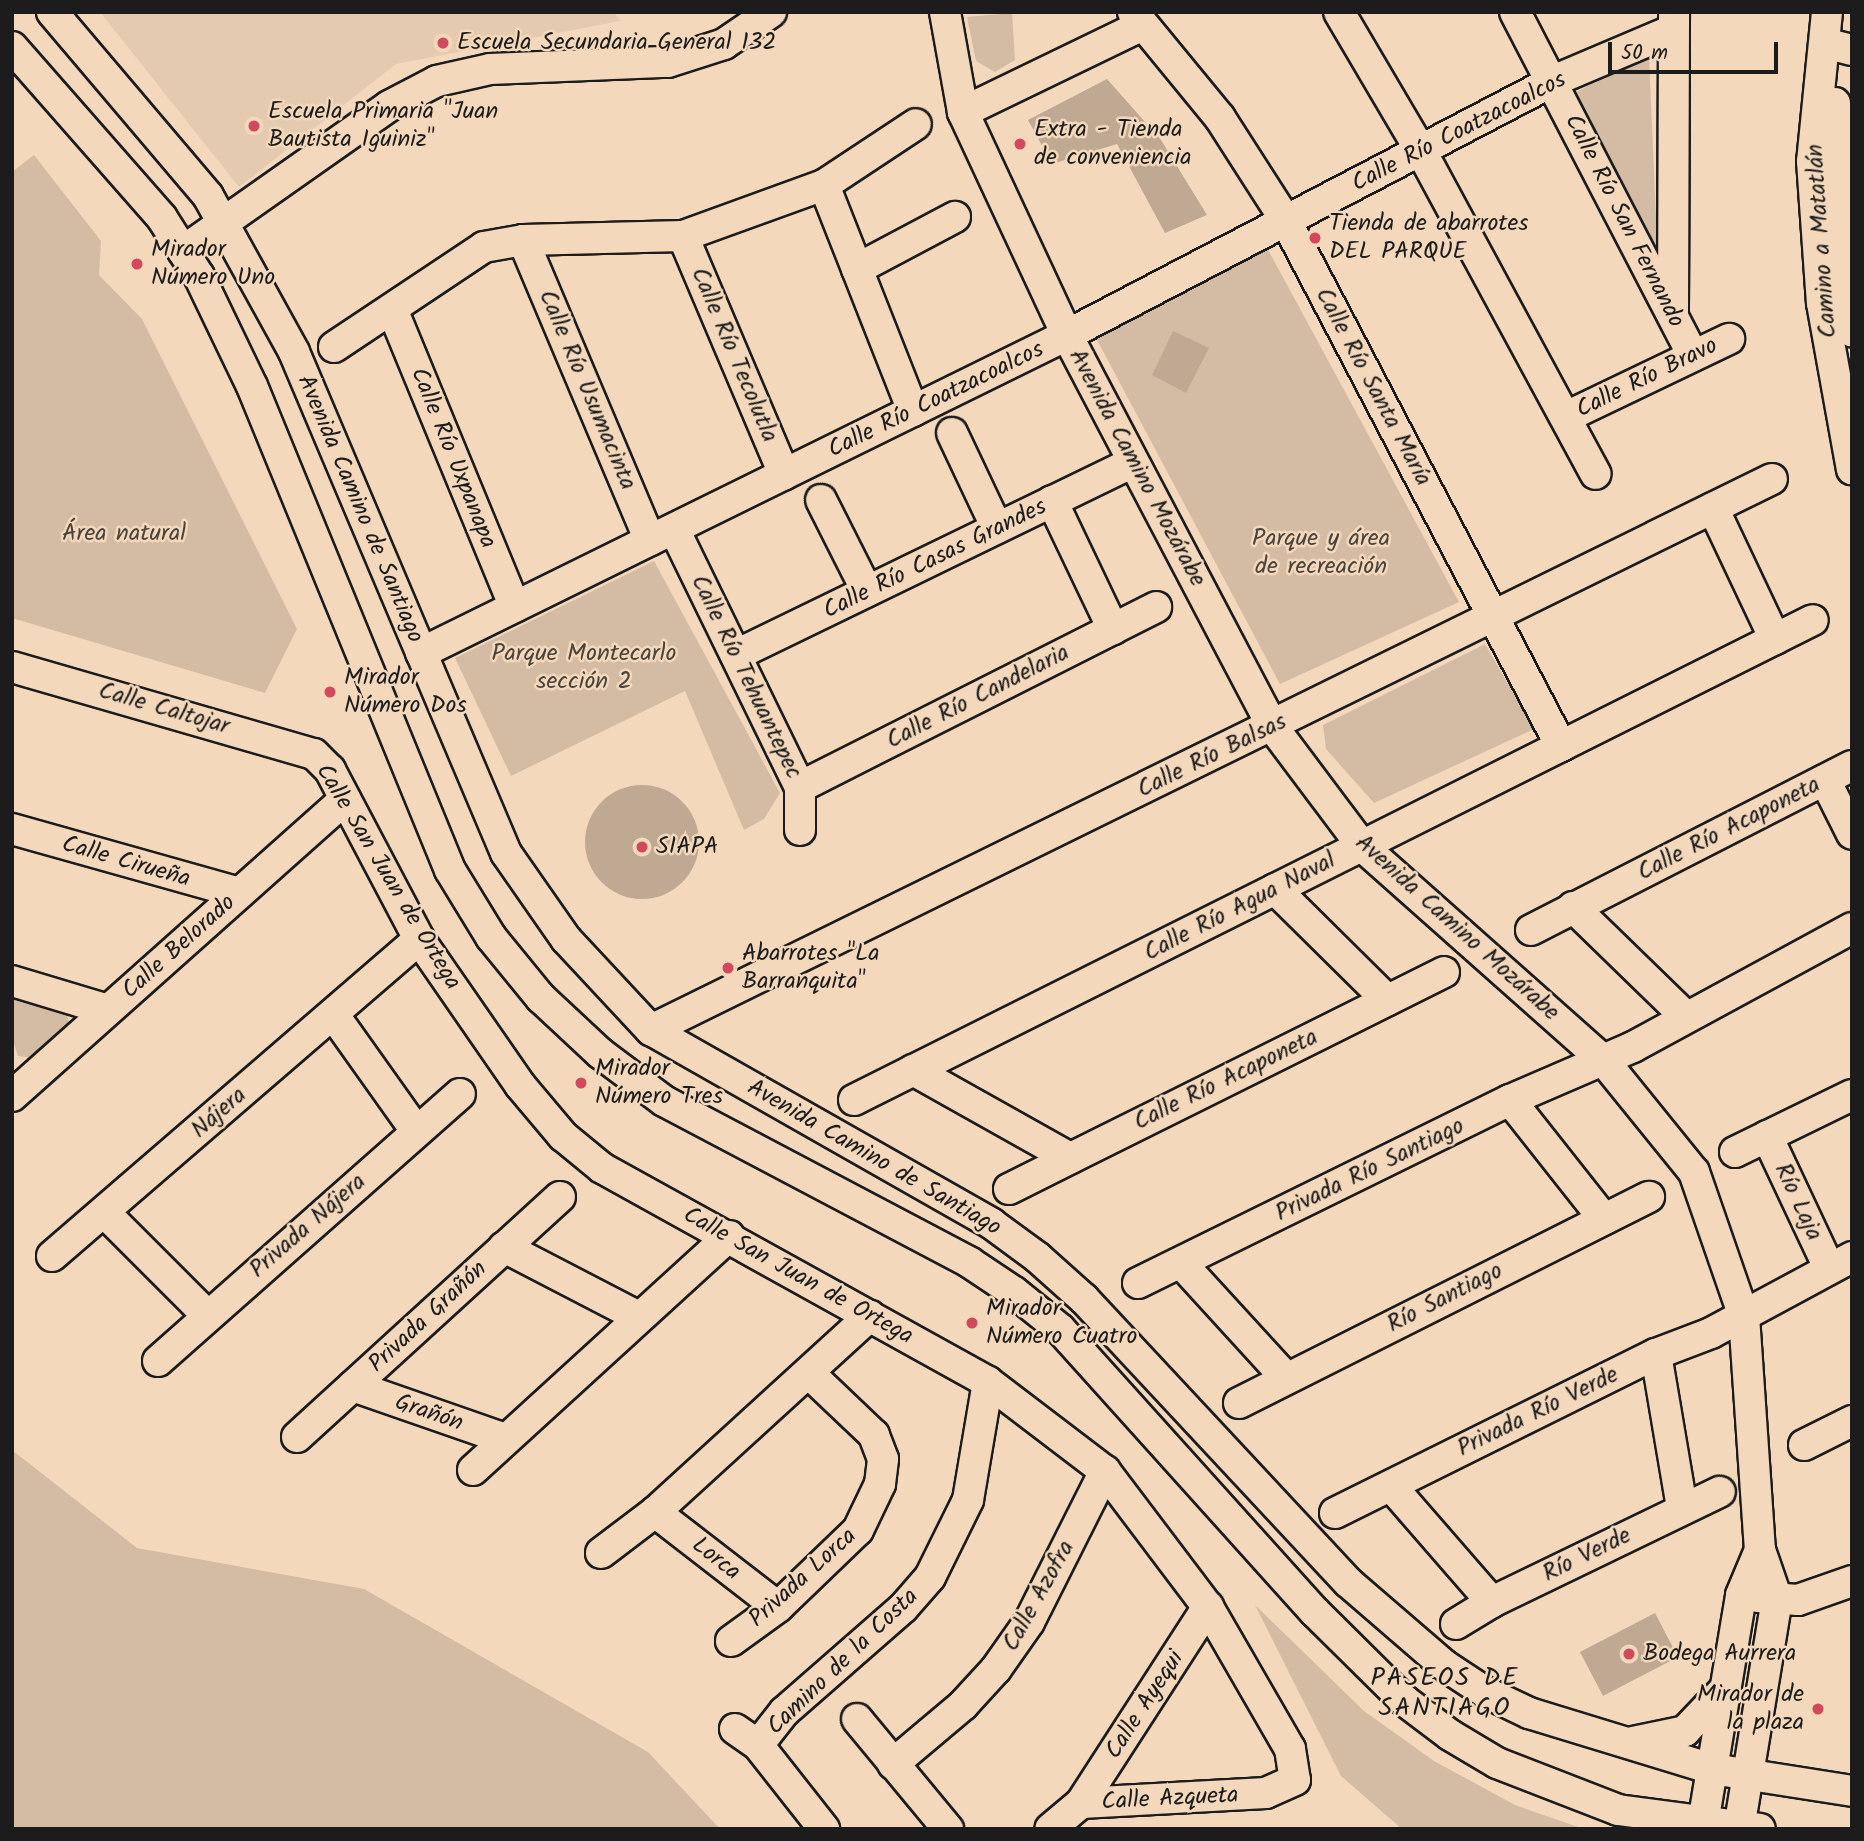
<!DOCTYPE html>
<html>
<head>
<meta charset="utf-8">
<style>
	body { margin:0 }
	#map { position:relative; width:1864px; height:1841px; overflow:hidden; background:#f4d8bb; font-family:Kalam,sans-serif }
	div>[style] { position:absolute }
	[style*='--x'] { left:calc(var(--x)*1px); top:calc(var(--y)*1px); width:calc(var(--w)*1px); rotate:calc(var(--a)*1deg) }
	.built>* { inset:0; background:#e4caaf }
	.green>* { inset:0; background:#d4bca4 }
	.building>* { inset:0; background:#bfa993 }
	.round { border-radius:50% }
	.roads { filter:drop-shadow(2px 0 #1c1c1c) drop-shadow(-2px 0 #1c1c1c) drop-shadow(0 2px #1c1c1c) drop-shadow(0 -2px #1c1c1c) }
	.minor>* { height:30px; margin:-15px; padding:0 15px; transform-origin:15px; border-radius:15px; background:#f4d8bb }
	.dots>* { width:19px; height:19px; translate:-50% -50%; box-sizing:border-box; border:4px solid #f4d8bb; border-radius:50% }
	span { translate:-50% -50%; white-space:nowrap; text-align:center; line-height:1.15; -webkit-text-stroke:5px #f4d8bb; paint-order:stroke }
	.poi-label { font-size:24px; color:#1c1c1c }
	.left { translate:0 -50%; text-align:left }
	.right { translate:-100% -50%; text-align:right }
	.street-label { font-size:24px; color:#1c1c1c }
	.park-label { font-size:24px; color:#4a443e }
	.neighbourhood-label { font-size:26px; color:#1c1c1c; letter-spacing:2px }
	.frame { position:absolute; inset:0; border:14px solid #1c1c1c; pointer-events:none }
	.scale { position:absolute; left:1608px; top:42px; width:170px; height:32px; box-sizing:border-box; border:4px solid #1c1c1c; border-top:0; padding-left:9px; font-size:21px; line-height:24px; white-space:nowrap; color:#1c1c1c; -webkit-text-stroke:5px #f4d8bb; paint-order:stroke }
</style>
</head>
<body>
<div id="map">
	<div class="built">
		<i style="clip-path:polygon(100px 12px,614px 12px,620px 21px,396px 64px,239px 187px)"></i>
	</div>
	<div class="green">
		<i style="clip-path:polygon(1012px 13px,1015px 60px,995px 72px,976px 61px,967px 17px)"></i>
		<i style="clip-path:polygon(1649px 57px,1658px 263px,1576px 92px)"></i>
		<i style="clip-path:polygon(34px 155px,101px 241px,99px 275px,142px 319px,297px 629px,265px 693px,12px 618px,12px 172px)"></i>
		<i style="clip-path:polygon(1266px 246px,1459px 602px,1280px 684px,1096px 338px)"></i>
		<i style="clip-path:polygon(654px 561px,780px 793px,764px 819px,744px 830px,685px 691px,511px 776px,455px 658px)"></i>
		<i style="clip-path:polygon(1485px 644px,1534px 729px,1374px 803px,1326px 749px,1323px 725px)"></i>
		<i style="clip-path:polygon(12px 997px,67px 1012px,69px 1024px,33px 1058px,18px 1056px,12px 1038px)"></i>
		<i style="clip-path:polygon(12px 1450px,137px 1548px,364px 1589px,648px 1752px,720px 1829px,12px 1829px)"></i>
		<i style="clip-path:polygon(1255px 1605px,1364px 1711px,1434px 1761px,1515px 1805px,1584px 1829px,1402px 1829px,1341px 1776px)"></i>
	</div>
	<div class="building">
		<i style="clip-path:polygon(1107px 79px,1161px 140px,1207px 215px,1165px 233px,1117px 144px,1052px 164px,1028px 120px)"></i>
		<i style="clip-path:polygon(1173px 331px,1209px 348px,1186px 393px,1152px 375px)"></i>
		<i class="round" style="left:585px;top:785px;width:114px;height:114px"></i>
		<i style="clip-path:polygon(1655px 1613px,1678px 1657px,1603px 1696px,1580px 1652px)"></i>
	</div>
	<div class="roads">
		<div class="minor">
			<i style="--x:52;--y:12;--w:241;--a:49.7"></i>
			<i style="--x:208;--y:196;--w:178;--a:61.1"></i>
			<i style="--x:294;--y:352;--w:544;--a:67.06"></i>
			<i style="--x:506;--y:853;--w:105;--a:55.1"></i>
			<i style="--x:566;--y:939;--w:125;--a:47"></i>
			<i style="--x:651;--y:1030;--w:392;--a:29.6"></i>
			<i style="--x:992;--y:1224;--w:56;--a:36.3"></i>
			<i style="--x:1037;--y:1257;--w:63;--a:41.8"></i>
			<i style="--x:1084;--y:1299;--w:388;--a:47"></i>
			<i style="--x:1349;--y:1583;--w:125;--a:40.8"></i>
			<i style="--x:1444;--y:1665;--w:49;--a:33.4"></i>
			<i style="--x:1485;--y:1692;--w:49;--a:25.5"></i>
			<i style="--x:1529;--y:1713;--w:191;--a:17"></i>
			<i style="--x:1712;--y:1769;--w:142;--a:8.9"></i>
			<i style="--x:945;--y:12;--w:102;--a:79.8"></i>
			<i style="--x:963;--y:112;--w:246;--a:65"></i>
			<i style="--x:1067;--y:335;--w:441;--a:62.3"></i>
			<i style="--x:1272;--y:726;--w:150;--a:53.1"></i>
			<i style="--x:1362;--y:846;--w:324;--a:41.6"></i>
			<i style="--x:1604;--y:1061;--w:143;--a:51"></i>
			<i style="--x:1694;--y:1172;--w:152;--a:70.9"></i>
			<i style="--x:1744;--y:1316;--w:235;--a:86.1"></i>
			<i style="--x:1760;--y:1550;--w:52;--a:70.9"></i>
			<i style="--x:1777;--y:1599;--w:233;--a:99.4"></i>
			<i style="--x:1133;--y:12;--w:137;--a:50.6"></i>
			<i style="--x:1220;--y:118;--w:122;--a:57.3"></i>
			<i style="--x:1286;--y:221;--w:593;--a:62.35"></i>
			<i style="--x:1339;--y:12;--w:161;--a:59.5"></i>
			<i style="--x:1421;--y:151;--w:367;--a:61.6"></i>
			<i style="--x:1515;--y:12;--w:387;--a:62.6"></i>
			<i style="--x:1827;--y:12;--w:150;--a:95.7"></i>
			<i style="--x:1812;--y:161;--w:142;--a:86"></i>
			<i style="--x:1822;--y:303;--w:169;--a:79.8"></i>
			<i style="--x:1836;--y:46;--w:16;--a:14"></i>
			<i style="--x:12;--y:47;--w:227;--a:48.7"></i>
			<i style="--x:162;--y:218;--w:69;--a:57.5"></i>
			<i style="--x:199;--y:276;--w:122;--a:64.3"></i>
			<i style="--x:252;--y:386;--w:523;--a:67.75"></i>
			<i style="--x:450;--y:870;--w:79;--a:58.5"></i>
			<i style="--x:491;--y:937;--w:79;--a:50.7"></i>
			<i style="--x:541;--y:998;--w:81;--a:43"></i>
			<i style="--x:600;--y:1053;--w:80;--a:36.9"></i>
			<i style="--x:664;--y:1101;--w:345;--a:27.8"></i>
			<i style="--x:969;--y:1262;--w:54;--a:33.7"></i>
			<i style="--x:1014;--y:1292;--w:59;--a:38.8"></i>
			<i style="--x:1060;--y:1329;--w:381;--a:48"></i>
			<i style="--x:1315;--y:1612;--w:127;--a:44.7"></i>
			<i style="--x:1405;--y:1701;--w:56;--a:37.1"></i>
			<i style="--x:1450;--y:1735;--w:55;--a:30.8"></i>
			<i style="--x:1497;--y:1763;--w:130;--a:21.2"></i>
			<i style="--x:1618;--y:1810;--w:143;--a:7.6"></i>
			<i style="--x:1835;--y:103;--w:133;--a:90"></i>
			<i style="--x:1835;--y:236;--w:97;--a:80"></i>
			<i style="--x:963;--y:112;--w:198;--a:-25.8"></i>
			<i style="--x:824;--y:185;--w:243;--a:68.5"></i>
			<i style="--x:683;--y:236;--w:259;--a:67"></i>
			<i style="--x:523;--y:240;--w:326;--a:67.1"></i>
			<i style="--x:183;--y:251;--w:252;--a:-35.1"></i>
			<i style="--x:389;--y:106;--w:54;--a:-27.5"></i>
			<i style="--x:437;--y:81;--w:54;--a:-12.8"></i>
			<i style="--x:490;--y:69;--w:178;--a:-2.3"></i>
			<i style="--x:668;--y:62;--w:59;--a:-17.8"></i>
			<i style="--x:724;--y:44;--w:57;--a:-34.2"></i>
			<i style="--x:857;--y:269;--w:111;--a:-28"></i>
			<i style="--x:392;--y:309;--w:322;--a:67.6"></i>
			<i style="--x:1673;--y:313;--w:301;--a:-89.8"></i>
			<i style="--x:334;--y:347;--w:180;--a:-33.7"></i>
			<i style="--x:484;--y:247;--w:40;--a:-10"></i>
			<i style="--x:523;--y:240;--w:160;--a:-1.4"></i>
			<i style="--x:683;--y:236;--w:150;--a:-19.9"></i>
			<i style="--x:824;--y:185;--w:110;--a:-33.5"></i>
			<i style="--x:1566;--y:417;--w:181;--a:-25.6"></i>
			<i style="--x:952;--y:433;--w:105;--a:64.7"></i>
			<i style="--x:821;--y:500;--w:102;--a:63.2"></i>
			<i style="--x:1052;--y:501;--w:142;--a:64.5"></i>
			<i style="--x:1713;--y:508;--w:145;--a:64.7"></i>
			<i style="--x:674;--y:529;--w:287;--a:64"></i>
			<i style="--x:800;--y:787;--w:43;--a:90"></i>
			<i style="--x:421;--y:653;--w:720;--a:-26.21"></i>
			<i style="--x:1067;--y:335;--w:548;--a:-27.59"></i>
			<i style="--x:1553;--y:81;--w:130;--a:-23"></i>
			<i style="--x:736;--y:655;--w:441;--a:-25.9"></i>
			<i style="--x:12;--y:667;--w:314;--a:16.1"></i>
			<i style="--x:314;--y:754;--w:23;--a:45"></i>
			<i style="--x:330;--y:770;--w:191;--a:62.2"></i>
			<i style="--x:419;--y:939;--w:178;--a:55.3"></i>
			<i style="--x:520;--y:1085;--w:67;--a:49.9"></i>
			<i style="--x:563;--y:1136;--w:50;--a:39.4"></i>
			<i style="--x:602;--y:1168;--w:441;--a:29"></i>
			<i style="--x:988;--y:1382;--w:147;--a:37.3"></i>
			<i style="--x:1105;--y:1471;--w:171;--a:52.9"></i>
			<i style="--x:1208;--y:1607;--w:164;--a:60"></i>
			<i style="--x:1290;--y:1749;--w:31;--a:81"></i>
			<i style="--x:1295;--y:1780;--w:32;--a:156"></i>
			<i style="--x:1266;--y:1793;--w:185;--a:176.9"></i>
			<i style="--x:1081;--y:1803;--w:40;--a:140"></i>
			<i style="--x:1825;--y:780;--w:60;--a:63.4"></i>
			<i style="--x:800;--y:787;--w:399;--a:-26.8"></i>
			<i style="--x:12;--y:829;--w:236;--a:15.7"></i>
			<i style="--x:1275;--y:889;--w:158;--a:44.7"></i>
			<i style="--x:1573;--y:907;--w:156;--a:44.2"></i>
			<i style="--x:1531;--y:930;--w:360;--a:-27.1"></i>
			<i style="--x:12;--y:981;--w:100;--a:16.8"></i>
			<i style="--x:333;--y:1014;--w:143;--a:54.6"></i>
			<i style="--x:651;--y:1030;--w:1249;--a:-26.18"></i>
			<i style="--x:913;--y:1070;--w:180;--a:29.3"></i>
			<i style="--x:12;--y:1096;--w:446;--a:-41.7"></i>
			<i style="--x:854;--y:1100;--w:1072;--a:-26.59"></i>
			<i style="--x:1510;--y:1100;--w:152;--a:51.7"></i>
			<i style="--x:1767;--y:1136;--w:146;--a:64.8"></i>
			<i style="--x:1735;--y:1152;--w:130;--a:-26"></i>
			<i style="--x:1009;--y:1189;--w:486;--a:-26.5"></i>
			<i style="--x:104;--y:1212;--w:146;--a:45"></i>
			<i style="--x:504;--y:1247;--w:152;--a:27.4"></i>
			<i style="--x:52;--y:1256;--w:485;--a:-40.8"></i>
			<i style="--x:1182;--y:1264;--w:154;--a:47.6"></i>
			<i style="--x:1138;--y:1283;--w:415;--a:-26.2"></i>
			<i style="--x:1510;--y:1100;--w:134;--a:-23.3"></i>
			<i style="--x:1633;--y:1047;--w:249;--a:-28.5"></i>
			<i style="--x:1656;--y:1354;--w:156;--a:80.4"></i>
			<i style="--x:158;--y:1361;--w:403;--a:-41.5"></i>
			<i style="--x:353;--y:1386;--w:161;--a:19.2"></i>
			<i style="--x:1239;--y:1403;--w:459;--a:-26.7"></i>
			<i style="--x:297;--y:1437;--w:356;--a:-42.4"></i>
			<i style="--x:1804;--y:1445;--w:54;--a:-26.6"></i>
			<i style="--x:473;--y:1470;--w:347;--a:-42.4"></i>
			<i style="--x:1391;--y:1486;--w:154;--a:49"></i>
			<i style="--x:655;--y:1512;--w:155;--a:37.7"></i>
			<i style="--x:1335;--y:1513;--w:358;--a:-26.4"></i>
			<i style="--x:1656;--y:1354;--w:59;--a:-20.9"></i>
			<i style="--x:1711;--y:1333;--w:160;--a:-28.3"></i>
			<i style="--x:601;--y:1553;--w:68;--a:-37.2"></i>
			<i style="--x:655;--y:1512;--w:291;--a:-42.4"></i>
			<i style="--x:1758;--y:1597;--w:40;--a:4.3"></i>
			<i style="--x:1798;--y:1600;--w:57;--a:-19.4"></i>
			<i style="--x:1456;--y:1624;--w:42;--a:-31.4"></i>
			<i style="--x:1492;--y:1602;--w:253;--a:-25.8"></i>
			<i style="--x:731;--y:1641;--w:58;--a:-35.9"></i>
			<i style="--x:778;--y:1607;--w:111;--a:-43.9"></i>
			<i style="--x:858;--y:1530;--w:51;--a:-64.4"></i>
			<i style="--x:880;--y:1484;--w:25;--a:-83"></i>
			<i style="--x:883;--y:1459;--w:26;--a:-111"></i>
			<i style="--x:874;--y:1435;--w:88;--a:-136.4"></i>
			<i style="--x:857;--y:1719;--w:143;--a:50.4"></i>
			<i style="--x:735;--y:1729;--w:28;--a:35"></i>
			<i style="--x:758;--y:1745;--w:107;--a:51.8"></i>
			<i style="--x:1633;--y:1742;--w:53;--a:-11.9"></i>
			<i style="--x:1685;--y:1731;--w:58;--a:-46.4"></i>
			<i style="--x:758;--y:1745;--w:42;--a:-51.8"></i>
			<i style="--x:784;--y:1712;--w:158;--a:-41.2"></i>
			<i style="--x:903;--y:1608;--w:41;--a:-48.9"></i>
			<i style="--x:930;--y:1577;--w:86;--a:-63.7"></i>
			<i style="--x:968;--y:1500;--w:120;--a:-80.4"></i>
			<i style="--x:893;--y:1764;--w:92;--a:-40.1"></i>
			<i style="--x:963;--y:1705;--w:49;--a:-47.5"></i>
			<i style="--x:996;--y:1669;--w:57;--a:-54.9"></i>
			<i style="--x:1029;--y:1622;--w:169;--a:-63.3"></i>
			<i style="--x:1081;--y:1803;--w:234;--a:-57.1"></i>
			<i style="--x:1702;--y:1829;--w:237;--a:-80.5"></i>
			<i style="--x:1741;--y:1595;--w:49;--a:-67.1"></i>
		</div>
	</div>
	<div class="dots">
		<i style="left:443px;top:43px;background:#d1495b"></i>
		<i style="left:254px;top:126px;background:#d1495b"></i>
		<i style="left:1020px;top:144px;background:#d1495b"></i>
		<i style="left:1315px;top:238px;background:#d1495b"></i>
		<i style="left:137px;top:264px;background:#d1495b"></i>
		<i style="left:330px;top:692px;background:#d1495b"></i>
		<i style="left:642px;top:847px;background:#d1495b"></i>
		<i style="left:728px;top:968px;background:#d1495b"></i>
		<i style="left:581px;top:1083px;background:#d1495b"></i>
		<i style="left:972px;top:1323px;background:#d1495b"></i>
		<i style="left:1629px;top:1654px;background:#d1495b"></i>
		<i style="left:1818px;top:1709px;background:#d1495b"></i>
	</div>
	<div class="poi-label">
		<span class="left" style="left:457px;top:43px">Escuela Secundaria General 132</span>
		<span class="left" style="left:268px;top:126px">Escuela Primaria "Juan<br>Bautista Iguiniz"</span>
		<span class="left" style="left:1034px;top:144px">Extra - Tienda<br>de conveniencia</span>
		<span class="left" style="left:1329px;top:238px">Tienda de abarrotes<br>DEL PARQUE</span>
		<span class="left" style="left:151px;top:264px">Mirador<br>Número Uno</span>
		<span class="left" style="left:344px;top:692px">Mirador<br>Número Dos</span>
		<span class="left" style="left:656px;top:847px">SIAPA</span>
		<span class="left" style="left:742px;top:968px">Abarrotes "La<br>Barranquita"</span>
		<span class="left" style="left:595px;top:1083px">Mirador<br>Número Tres</span>
		<span class="left" style="left:986px;top:1323px">Mirador<br>Número Cuatro</span>
		<span class="left" style="left:1643px;top:1654px">Bodega Aurrera</span>
		<span class="right" style="left:1804px;top:1709px">Mirador de<br>la plaza</span>
	</div>
	<div class="street-label">
		<span style="left:1459px;top:132px;rotate:-27deg">Calle Río Coatzacoalcos</span>
		<span style="left:1624px;top:221px;rotate:63deg">Calle Río San Fernando</span>
		<span style="left:1822px;top:241px;rotate:-94deg">Camino a Matatlán</span>
		<span style="left:734px;top:355px;rotate:67deg">Calle Río Tecolutla</span>
		<span style="left:1647px;top:378px;rotate:-26deg">Calle Río Bravo</span>
		<span style="left:1373px;top:387px;rotate:62deg">Calle Río Santa María</span>
		<span style="left:587px;top:390px;rotate:67deg">Calle Río Usumacinta</span>
		<span style="left:936px;top:400px;rotate:-26deg">Calle Río Coatzacoalcos</span>
		<span style="left:453px;top:458px;rotate:68deg">Calle Río Uxpanapa</span>
		<span style="left:1137px;top:468px;rotate:62deg">Avenida Camino Mozárabe</span>
		<span style="left:360px;top:509px;rotate:67deg">Avenida Camino de Santiago</span>
		<span style="left:935px;top:559px;rotate:-26deg">Calle Río Casas Grandes</span>
		<span style="left:746px;top:677px;rotate:64deg">Calle Río Tehuantepec</span>
		<span style="left:978px;top:697px;rotate:-27deg">Calle Río Candelaria</span>
		<span style="left:164px;top:709px;rotate:16deg">Calle Caltojar</span>
		<span style="left:1212px;top:756px;rotate:-26deg">Calle Río Balsas</span>
		<span style="left:1729px;top:829px;rotate:-27deg">Calle Río Acaponeta</span>
		<span style="left:126px;top:862px;rotate:16deg">Calle Cirueña</span>
		<span style="left:388px;top:877px;rotate:59deg">Calle San Juan de Ortega</span>
		<span style="left:1240px;top:907px;rotate:-27deg">Calle Río Agua Naval</span>
		<span style="left:1457px;top:928px;rotate:42deg">Avenida Camino Mozárabe</span>
		<span style="left:179px;top:947px;rotate:-42deg">Calle Belorado</span>
		<span style="left:1226px;top:1080px;rotate:-26deg">Calle Río Acaponeta</span>
		<span style="left:219px;top:1113px;rotate:-41deg">Nájera</span>
		<span style="left:874px;top:1158px;rotate:30deg">Avenida Camino de Santiago</span>
		<span style="left:1370px;top:1170px;rotate:-26deg">Privada Río Santiago</span>
		<span style="left:1798px;top:1202px;rotate:65deg">Río Laja</span>
		<span style="left:308px;top:1226px;rotate:-41deg">Privada Nájera</span>
		<span style="left:798px;top:1276px;rotate:29deg">Calle San Juan de Ortega</span>
		<span style="left:1445px;top:1298px;rotate:-27deg">Río Santiago</span>
		<span style="left:428px;top:1317px;rotate:-43deg">Privada Grañón</span>
		<span style="left:1538px;top:1412px;rotate:-26deg">Privada Río Verde</span>
		<span style="left:429px;top:1413px;rotate:19deg">Grañón</span>
		<span style="left:1587px;top:1555px;rotate:-26deg">Río Verde</span>
		<span style="left:716px;top:1559px;rotate:38deg">Lorca</span>
		<span style="left:803px;top:1578px;rotate:-42deg">Privada Lorca</span>
		<span style="left:1039px;top:1596px;rotate:-61deg">Calle Azofra</span>
		<span style="left:843px;top:1662px;rotate:-44deg">Camino de la Costa</span>
		<span style="left:1145px;top:1705px;rotate:-57deg">Calle Ayequi</span>
		<span style="left:1170px;top:1799px;rotate:-3deg">Calle Azqueta</span>
	</div>
	<div class="park-label">
		<span style="left:124px;top:534px">Área natural</span>
		<span style="left:1321px;top:553px">Parque y área<br>de recreación</span>
		<span style="left:584px;top:668px">Parque Montecarlo<br>sección 2</span>
	</div>
	<div class="neighbourhood-label">
		<span style="left:1445px;top:1694px">PASEOS DE<br>SANTIAGO</span>
	</div>
	<div class="frame"></div>
	<div class="scale">50 m</div>
</div>
</body>
</html>
